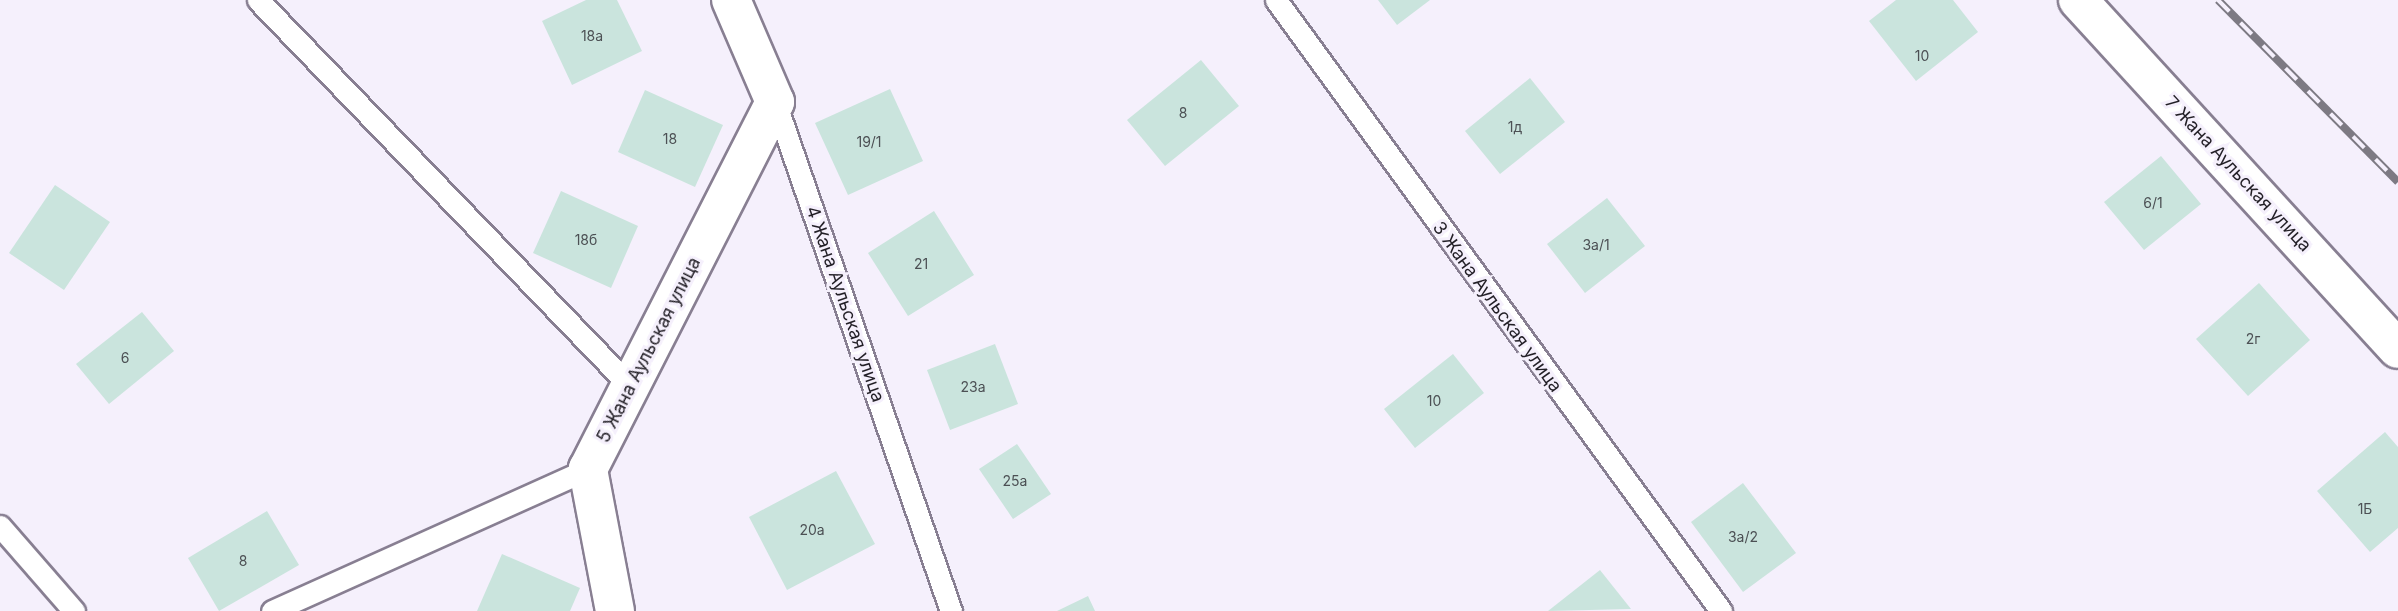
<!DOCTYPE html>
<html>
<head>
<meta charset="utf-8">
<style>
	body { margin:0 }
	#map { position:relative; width:2398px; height:611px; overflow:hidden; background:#f5f0fc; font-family:Inter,sans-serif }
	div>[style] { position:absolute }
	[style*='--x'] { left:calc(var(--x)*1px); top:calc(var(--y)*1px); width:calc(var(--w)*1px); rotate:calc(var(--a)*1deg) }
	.building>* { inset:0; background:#cae4dd }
	.roads { filter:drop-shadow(2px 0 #887f92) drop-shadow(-2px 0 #887f92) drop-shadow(0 2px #887f92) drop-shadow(0 -2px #887f92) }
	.lane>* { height:21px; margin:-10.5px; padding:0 10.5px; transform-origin:10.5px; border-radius:10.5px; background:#fff }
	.street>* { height:38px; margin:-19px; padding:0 19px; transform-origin:19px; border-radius:19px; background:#fff }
	.rail>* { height:8px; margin-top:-4px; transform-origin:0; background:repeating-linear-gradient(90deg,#f5f0fc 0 16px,#7d7a83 0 32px); box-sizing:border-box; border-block:2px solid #7d7a83 }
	span { translate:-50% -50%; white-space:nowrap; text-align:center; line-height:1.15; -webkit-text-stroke:6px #f5f0fc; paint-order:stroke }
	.number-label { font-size:14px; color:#4c5054 }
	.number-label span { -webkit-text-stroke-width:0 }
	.street-label { font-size:18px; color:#221f26 }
</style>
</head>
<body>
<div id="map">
	<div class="building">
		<i style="clip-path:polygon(586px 0,617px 0,642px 51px,572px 85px,542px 21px)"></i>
		<i style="clip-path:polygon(1378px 0,1430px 0,1397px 25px)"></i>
		<i style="clip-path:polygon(1896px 0,1953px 0,1978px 32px,1916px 81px,1869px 21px)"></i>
		<i style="clip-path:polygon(1201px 60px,1239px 106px,1165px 166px,1127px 120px)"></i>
		<i style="clip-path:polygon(1530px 78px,1565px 122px,1500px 174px,1465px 131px)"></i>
		<i style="clip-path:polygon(890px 89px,923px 161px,848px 195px,815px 123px)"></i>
		<i style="clip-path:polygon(645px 90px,723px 125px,695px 187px,618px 152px)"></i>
		<i style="clip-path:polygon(2161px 156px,2201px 204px,2144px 250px,2104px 202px)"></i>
		<i style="clip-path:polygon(55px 185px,110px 222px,64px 290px,9px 253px)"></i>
		<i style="clip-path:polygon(561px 191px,638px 226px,611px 288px,533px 253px)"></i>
		<i style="clip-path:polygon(1607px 198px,1645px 246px,1585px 293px,1547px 244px)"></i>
		<i style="clip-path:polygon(934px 211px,974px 275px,908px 316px,868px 253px)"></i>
		<i style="clip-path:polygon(2259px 283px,2310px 340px,2248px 396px,2196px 339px)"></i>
		<i style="clip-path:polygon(142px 312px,174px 351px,109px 404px,76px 364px)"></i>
		<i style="clip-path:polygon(995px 344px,1018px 404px,950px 430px,927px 370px)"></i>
		<i style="clip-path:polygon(1453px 354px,1484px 393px,1415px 448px,1384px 409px)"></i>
		<i style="clip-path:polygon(2385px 432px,2398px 447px,2398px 528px,2370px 552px,2317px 491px)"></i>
		<i style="clip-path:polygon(1017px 444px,1051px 494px,1013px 519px,979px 469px)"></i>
		<i style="clip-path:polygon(836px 471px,875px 544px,787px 590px,749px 517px)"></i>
		<i style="clip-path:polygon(1743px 483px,1796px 553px,1743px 592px,1691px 522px)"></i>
		<i style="clip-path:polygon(267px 511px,299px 565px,219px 611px,188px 558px)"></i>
		<i style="clip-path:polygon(502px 554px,580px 588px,570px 611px,477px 611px)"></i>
		<i style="clip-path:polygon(1600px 570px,1631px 609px,1548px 611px)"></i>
		<i style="clip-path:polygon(1088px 596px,1095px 611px,1057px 611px)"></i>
	</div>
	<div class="roads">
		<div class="lane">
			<i style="--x:258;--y:0;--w:536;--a:46.06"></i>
			<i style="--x:1276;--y:0;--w:756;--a:53.93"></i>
			<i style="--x:775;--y:102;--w:539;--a:70.93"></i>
			<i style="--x:0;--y:526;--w:113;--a:49"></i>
			<i style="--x:272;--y:611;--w:346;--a:-24.2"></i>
		</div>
		<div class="street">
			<i style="--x:2078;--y:0;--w:473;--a:47.5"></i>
			<i style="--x:615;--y:611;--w:145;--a:-100.8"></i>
			<i style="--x:588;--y:469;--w:412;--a:-63"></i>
			<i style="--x:775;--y:102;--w:111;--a:-113.3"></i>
		</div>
	</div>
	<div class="rail">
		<i style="--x:2218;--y:0;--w:256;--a:45.3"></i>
	</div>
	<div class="number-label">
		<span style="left:592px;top:36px">18а</span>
		<span style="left:1922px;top:56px">10</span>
		<span style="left:1183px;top:113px">8</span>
		<span style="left:1515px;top:127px">1д</span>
		<span style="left:670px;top:139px">18</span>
		<span style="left:869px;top:142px">19/1</span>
		<span style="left:2153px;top:203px">6/1</span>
		<span style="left:586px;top:240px">18б</span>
		<span style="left:1596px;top:245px">3а/1</span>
		<span style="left:921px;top:264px">21</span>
		<span style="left:2253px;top:339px">2г</span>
		<span style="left:125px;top:358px">6</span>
		<span style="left:973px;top:387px">23а</span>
		<span style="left:1434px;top:401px">10</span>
		<span style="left:1015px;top:481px">25а</span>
		<span style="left:2365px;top:509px">1Б</span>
		<span style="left:812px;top:530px">20а</span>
		<span style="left:1743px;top:537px">3а/2</span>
		<span style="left:243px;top:561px">8</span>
	</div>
	<div class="street-label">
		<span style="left:2238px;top:174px;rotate:47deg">7 Жана Аульская улица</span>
		<span style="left:845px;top:304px;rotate:71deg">4 Жана Аульская улица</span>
		<span style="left:1497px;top:307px;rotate:54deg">3 Жана Аульская улица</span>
		<span style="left:649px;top:350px;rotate:-63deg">5 Жана Аульская улица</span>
	</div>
</div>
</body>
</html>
